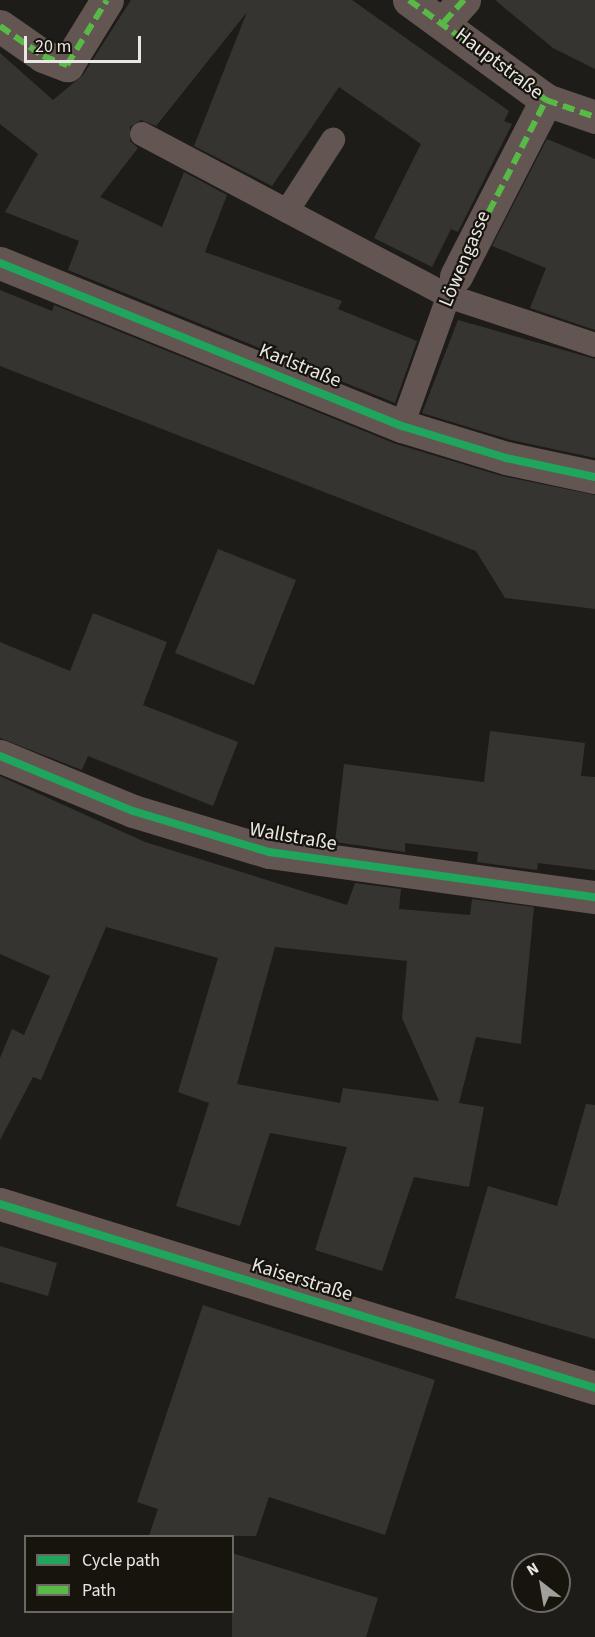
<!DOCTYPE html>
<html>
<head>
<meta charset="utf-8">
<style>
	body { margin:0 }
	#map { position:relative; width:595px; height:1637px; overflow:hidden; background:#1e1c19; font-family:"Source Sans 3",sans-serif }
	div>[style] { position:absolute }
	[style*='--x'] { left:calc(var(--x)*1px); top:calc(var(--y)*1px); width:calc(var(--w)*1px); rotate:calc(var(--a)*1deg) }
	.building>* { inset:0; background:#363431 }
	.lane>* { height:24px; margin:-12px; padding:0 12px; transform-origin:12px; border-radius:12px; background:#635551 }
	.street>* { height:33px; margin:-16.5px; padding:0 16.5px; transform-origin:16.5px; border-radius:16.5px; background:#635551 }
	.secondary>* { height:33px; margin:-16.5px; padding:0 16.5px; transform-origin:16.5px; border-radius:16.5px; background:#665752 }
	.quiet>* { height:6px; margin-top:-3px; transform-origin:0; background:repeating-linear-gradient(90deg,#58b947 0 12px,transparent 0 18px) }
	.cycleway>* { height:8px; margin:-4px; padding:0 4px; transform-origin:4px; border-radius:4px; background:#20a55d }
	span { translate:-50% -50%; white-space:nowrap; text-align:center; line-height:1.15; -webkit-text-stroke:4.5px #17140e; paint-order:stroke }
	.street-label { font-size:20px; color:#e9e7e3 }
	.legend { position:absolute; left:24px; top:1535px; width:210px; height:78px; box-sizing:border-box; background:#17140e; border:2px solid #6b6863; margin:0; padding:8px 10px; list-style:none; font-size:18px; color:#e9e7e3 }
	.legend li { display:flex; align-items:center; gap:12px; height:30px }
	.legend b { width:30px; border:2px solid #6b6863 }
	.north { position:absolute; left:511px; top:1553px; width:60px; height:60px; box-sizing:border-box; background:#17140e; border:2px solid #6b6863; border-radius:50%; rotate:329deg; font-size:16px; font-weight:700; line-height:24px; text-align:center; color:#e9e7e3 }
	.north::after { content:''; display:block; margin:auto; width:21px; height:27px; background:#a2a09c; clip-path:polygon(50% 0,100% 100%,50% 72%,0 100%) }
	.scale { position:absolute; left:24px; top:36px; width:117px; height:27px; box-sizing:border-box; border:3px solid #e9e7e3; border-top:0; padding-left:8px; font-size:18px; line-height:21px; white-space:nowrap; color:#e9e7e3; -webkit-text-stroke:4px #17140e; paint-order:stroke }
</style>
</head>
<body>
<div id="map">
	<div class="building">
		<i style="clip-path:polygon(131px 0,352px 0,509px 111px,504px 121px,512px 124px,458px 232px,451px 229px,432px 267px,374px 238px,421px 144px,339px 87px,272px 186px,194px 146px,247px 12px,156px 126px,141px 120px,130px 127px,130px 141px,138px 148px,100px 197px,162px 227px,184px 172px,227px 195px,205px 252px,342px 301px,338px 309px,417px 341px,395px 403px,68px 270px,79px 241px,5px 212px,38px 154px,0 124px,0 53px,53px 100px,83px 75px)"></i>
		<i style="clip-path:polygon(495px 0,595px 0,595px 69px,553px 48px)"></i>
		<i style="clip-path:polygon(547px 139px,595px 159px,595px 330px,530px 308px,546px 268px,492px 246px)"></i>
		<i style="clip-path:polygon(0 290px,52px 311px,54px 305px,396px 444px,502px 476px,595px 495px,595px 609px,505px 598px,476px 551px,0 366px)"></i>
		<i style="clip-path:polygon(458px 320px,595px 359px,595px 458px,511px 440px,422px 413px)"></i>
		<i style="clip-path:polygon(218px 549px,296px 580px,254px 685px,175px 653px)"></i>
		<i style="clip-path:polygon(93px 613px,167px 642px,143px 705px,238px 742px,213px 806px,88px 756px,82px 770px,0 738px,0 642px,70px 671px)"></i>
		<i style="clip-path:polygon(490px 731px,585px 743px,581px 776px,595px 777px,595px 870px,538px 863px,537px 870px,477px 862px,478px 852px,405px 843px,405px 852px,335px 842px,344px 764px,484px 782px)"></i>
		<i style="clip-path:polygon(evenodd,0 776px,145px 842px,347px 905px,355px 883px,401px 889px,399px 909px,470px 915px,472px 899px,534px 907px,521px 1044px,476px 1037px,459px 1103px,484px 1107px,469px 1187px,414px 1177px,382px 1271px,315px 1250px,347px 1147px,270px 1133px,240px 1226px,176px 1206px,209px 1103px,178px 1092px,218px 958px,106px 927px,41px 1080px,33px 1077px,0 1140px,0 1058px,12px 1029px,24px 1035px,50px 976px,0 954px,0 776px,275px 947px,407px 961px,402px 1018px,439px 1101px,343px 1088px,340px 1103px,237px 1084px,275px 947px)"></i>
		<i style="clip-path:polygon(586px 1104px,595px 1105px,595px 1339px,455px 1298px,488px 1186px,557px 1206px)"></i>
		<i style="clip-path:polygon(0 1246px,57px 1263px,48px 1296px,0 1282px)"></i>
		<i style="clip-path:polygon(203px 1305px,435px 1380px,385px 1535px,269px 1497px,256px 1536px,149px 1536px,158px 1509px,137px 1502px)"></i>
		<i style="clip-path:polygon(232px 1553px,378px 1598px,366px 1637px,232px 1637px)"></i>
	</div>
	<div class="lane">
		<i style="--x:142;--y:134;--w:346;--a:27.9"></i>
		<i style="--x:448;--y:296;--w:155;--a:18.4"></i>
		<i style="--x:287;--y:211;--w:85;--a:-57.1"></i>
		<i style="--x:402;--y:426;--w:154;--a:-70.3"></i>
	</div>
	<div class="street">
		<i style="--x:409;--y:0;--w:170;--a:36.1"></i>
		<i style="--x:546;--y:100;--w:52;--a:19.1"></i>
		<i style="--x:444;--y:22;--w:30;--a:-48"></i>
		<i style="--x:0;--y:26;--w:52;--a:34.9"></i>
		<i style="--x:43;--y:56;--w:26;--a:21"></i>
		<i style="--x:67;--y:65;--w:76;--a:-58.4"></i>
		<i style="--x:0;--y:263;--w:434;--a:22.1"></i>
		<i style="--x:402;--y:426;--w:109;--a:17.1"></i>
		<i style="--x:506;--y:458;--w:91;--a:12.1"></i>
		<i style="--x:456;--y:276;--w:198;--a:-62.9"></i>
		<i style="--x:0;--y:756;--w:144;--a:22.5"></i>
		<i style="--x:133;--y:811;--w:142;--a:16.8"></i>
		<i style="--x:269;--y:852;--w:329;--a:7.9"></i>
	</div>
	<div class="secondary">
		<i style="--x:0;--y:1204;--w:623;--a:17.18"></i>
	</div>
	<div class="quiet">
		<i style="--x:409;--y:0;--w:170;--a:36.1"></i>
		<i style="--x:546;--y:100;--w:52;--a:19.1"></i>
		<i style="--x:444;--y:22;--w:30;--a:-48"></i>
		<i style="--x:0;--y:26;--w:52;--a:34.9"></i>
		<i style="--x:43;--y:56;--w:26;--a:21"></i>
		<i style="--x:67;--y:65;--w:76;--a:-58.4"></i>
		<i style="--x:456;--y:276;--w:198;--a:-62.9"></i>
	</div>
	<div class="cycleway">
		<i style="--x:0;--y:263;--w:434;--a:22.1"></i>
		<i style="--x:402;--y:426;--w:109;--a:17.1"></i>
		<i style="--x:506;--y:458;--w:91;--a:12.1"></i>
		<i style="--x:0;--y:756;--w:144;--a:22.5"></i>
		<i style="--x:133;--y:811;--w:142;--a:16.8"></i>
		<i style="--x:269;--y:852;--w:329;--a:7.9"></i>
		<i style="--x:0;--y:1204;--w:623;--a:17.18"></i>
	</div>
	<div class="street-label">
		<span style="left:499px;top:64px;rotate:37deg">Hauptstraße</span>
		<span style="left:465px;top:259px;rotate:-67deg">Löwengasse</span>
		<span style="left:300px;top:366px;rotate:22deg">Karlstraße</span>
		<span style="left:293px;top:837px;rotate:10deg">Wallstraße</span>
		<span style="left:302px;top:1280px;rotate:17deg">Kaiserstraße</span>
	</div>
	<ul class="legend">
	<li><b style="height:8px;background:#20a55d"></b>Cycle path</li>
	<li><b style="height:8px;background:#58b947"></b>Path</li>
	</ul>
	<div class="north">N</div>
	<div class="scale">20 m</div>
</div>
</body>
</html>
